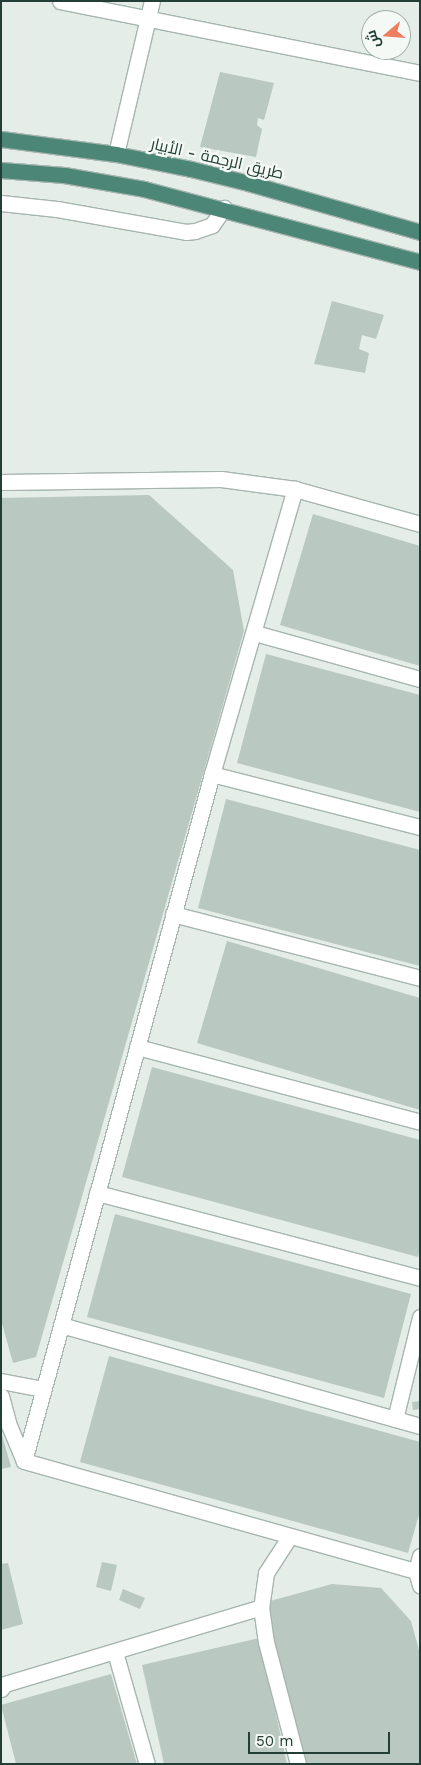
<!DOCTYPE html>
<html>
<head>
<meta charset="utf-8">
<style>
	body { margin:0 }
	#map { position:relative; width:421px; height:1765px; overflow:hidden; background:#e4ede8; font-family:"Work Sans",Cairo,sans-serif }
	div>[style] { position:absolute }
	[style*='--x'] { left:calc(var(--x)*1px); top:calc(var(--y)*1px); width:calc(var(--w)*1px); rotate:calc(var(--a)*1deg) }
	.building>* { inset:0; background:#b9c8c1 }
	.roads { filter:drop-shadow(1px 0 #a6b5af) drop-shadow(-1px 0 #a6b5af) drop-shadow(0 1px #a6b5af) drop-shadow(0 -1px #a6b5af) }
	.minor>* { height:15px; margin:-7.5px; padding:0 7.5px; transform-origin:7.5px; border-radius:7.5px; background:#fff }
	.trunk>* { height:15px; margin:-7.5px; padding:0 7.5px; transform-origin:7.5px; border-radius:7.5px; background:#4c8676 }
	span { translate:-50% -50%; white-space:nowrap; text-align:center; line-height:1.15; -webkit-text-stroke:4.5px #f4f9f6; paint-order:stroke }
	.street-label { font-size:16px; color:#233e36 }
	.frame { position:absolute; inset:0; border:2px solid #233e36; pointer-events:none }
	.north { position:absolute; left:361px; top:10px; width:50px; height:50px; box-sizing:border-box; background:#f4f9f6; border:1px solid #a0aea9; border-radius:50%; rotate:252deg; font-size:14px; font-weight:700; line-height:20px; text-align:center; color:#233e36 }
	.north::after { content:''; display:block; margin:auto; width:18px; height:22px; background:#ee7e60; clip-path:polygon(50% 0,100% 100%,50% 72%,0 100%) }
	.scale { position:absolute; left:248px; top:1732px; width:142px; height:22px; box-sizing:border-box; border:2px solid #233e36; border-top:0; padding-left:6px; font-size:15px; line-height:18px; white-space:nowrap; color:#233e36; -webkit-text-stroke:4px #f4f9f6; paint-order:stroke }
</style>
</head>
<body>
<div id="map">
	<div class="building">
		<i style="clip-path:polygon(220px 72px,274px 83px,264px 120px,258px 118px,257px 125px,262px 129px,256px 157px,200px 147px)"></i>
		<i style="clip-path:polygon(332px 301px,384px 315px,376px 339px,362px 335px,359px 349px,369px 353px,365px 373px,314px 364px)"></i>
		<i style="clip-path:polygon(149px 495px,233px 570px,244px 631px,36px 1357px,13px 1363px,1px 1320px,1px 498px)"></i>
		<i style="clip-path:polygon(313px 514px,420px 546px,420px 666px,280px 625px)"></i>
		<i style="clip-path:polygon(266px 654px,420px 695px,420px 812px,237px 763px)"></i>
		<i style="clip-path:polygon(226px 799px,420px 850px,420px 966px,198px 908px)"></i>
		<i style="clip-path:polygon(227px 941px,420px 998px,420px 1110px,197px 1043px)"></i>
		<i style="clip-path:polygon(152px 1067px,420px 1140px,420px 1249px,418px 1257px,122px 1177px)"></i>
		<i style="clip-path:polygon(115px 1214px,411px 1294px,384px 1398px,87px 1317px)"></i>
		<i style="clip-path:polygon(109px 1356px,420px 1442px,420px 1511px,408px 1553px,80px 1462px)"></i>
		<i style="clip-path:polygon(420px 1401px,420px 1409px,413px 1410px,412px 1402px)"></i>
		<i style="clip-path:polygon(1px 1431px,11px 1467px,1px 1469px)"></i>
		<i style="clip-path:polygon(102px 1562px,117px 1565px,111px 1591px,96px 1587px)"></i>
		<i style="clip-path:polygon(8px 1563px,23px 1624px,1px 1630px,1px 1564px)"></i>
		<i style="clip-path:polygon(332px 1584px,381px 1588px,411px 1621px,420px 1654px,420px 1764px,306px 1764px,263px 1603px)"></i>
		<i style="clip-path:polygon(123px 1589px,145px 1598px,140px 1609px,119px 1600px)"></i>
		<i style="clip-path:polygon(259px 1638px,287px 1764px,164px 1764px,142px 1665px)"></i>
		<i style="clip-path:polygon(111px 1674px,137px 1764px,16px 1764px,1px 1705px)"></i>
	</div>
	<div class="roads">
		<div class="minor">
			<i style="--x:60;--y:1;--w:367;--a:11.3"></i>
			<i style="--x:116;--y:154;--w:157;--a:-76.8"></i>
			<i style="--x:1;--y:203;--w:56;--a:6.1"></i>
			<i style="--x:57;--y:209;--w:131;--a:10.1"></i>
			<i style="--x:186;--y:232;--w:9;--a:-6"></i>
			<i style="--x:195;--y:231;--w:18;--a:-19"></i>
			<i style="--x:212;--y:225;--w:21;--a:-55"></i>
			<i style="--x:1;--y:482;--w:220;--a:-0.8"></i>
			<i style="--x:221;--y:479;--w:75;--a:7.7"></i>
			<i style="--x:255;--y:633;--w:171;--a:15.6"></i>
			<i style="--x:212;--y:774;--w:215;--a:14.3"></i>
			<i style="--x:173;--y:914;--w:255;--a:14.5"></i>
			<i style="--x:137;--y:1047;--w:293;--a:14.8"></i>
			<i style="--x:97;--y:1193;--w:334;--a:14.7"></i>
			<i style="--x:61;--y:1325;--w:373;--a:15.7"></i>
			<i style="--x:1;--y:1381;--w:43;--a:10.8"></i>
			<i style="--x:1;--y:1396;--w:28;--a:75"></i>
			<i style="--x:8;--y:1423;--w:41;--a:67.2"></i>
			<i style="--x:24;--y:1461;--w:407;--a:15.7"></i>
			<i style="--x:395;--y:1419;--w:105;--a:-76.2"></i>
			<i style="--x:24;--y:1461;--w:712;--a:-74.7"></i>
			<i style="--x:212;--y:774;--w:297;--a:-73.8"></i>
			<i style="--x:295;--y:489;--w:130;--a:15.6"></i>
			<i style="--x:290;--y:1536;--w:44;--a:123"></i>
			<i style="--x:266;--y:1573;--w:34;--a:98"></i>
			<i style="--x:261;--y:1607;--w:35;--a:82"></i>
			<i style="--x:266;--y:1642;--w:126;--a:75.3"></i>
			<i style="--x:420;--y:1556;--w:16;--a:105"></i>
			<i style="--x:416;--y:1571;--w:15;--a:74"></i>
			<i style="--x:115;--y:1652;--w:116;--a:74.1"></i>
			<i style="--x:1;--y:1689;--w:6;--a:-51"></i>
			<i style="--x:5;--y:1684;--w:267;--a:-16.7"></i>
		</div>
		<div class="trunk">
			<i style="--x:1;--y:139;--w:116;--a:7.4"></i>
			<i style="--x:116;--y:154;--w:76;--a:11.3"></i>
			<i style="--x:191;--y:169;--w:59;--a:13.8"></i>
			<i style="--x:248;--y:183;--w:179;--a:15.9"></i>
			<i style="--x:1;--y:170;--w:63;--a:4.5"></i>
			<i style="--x:64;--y:175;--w:81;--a:9.9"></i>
			<i style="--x:144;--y:189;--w:285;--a:14.8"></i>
		</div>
	</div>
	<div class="street-label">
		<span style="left:217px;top:159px;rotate:13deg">طريق الرجمة - الأبيار</span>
	</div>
	<div class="frame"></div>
	<div class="north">ش</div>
	<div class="scale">50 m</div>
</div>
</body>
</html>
